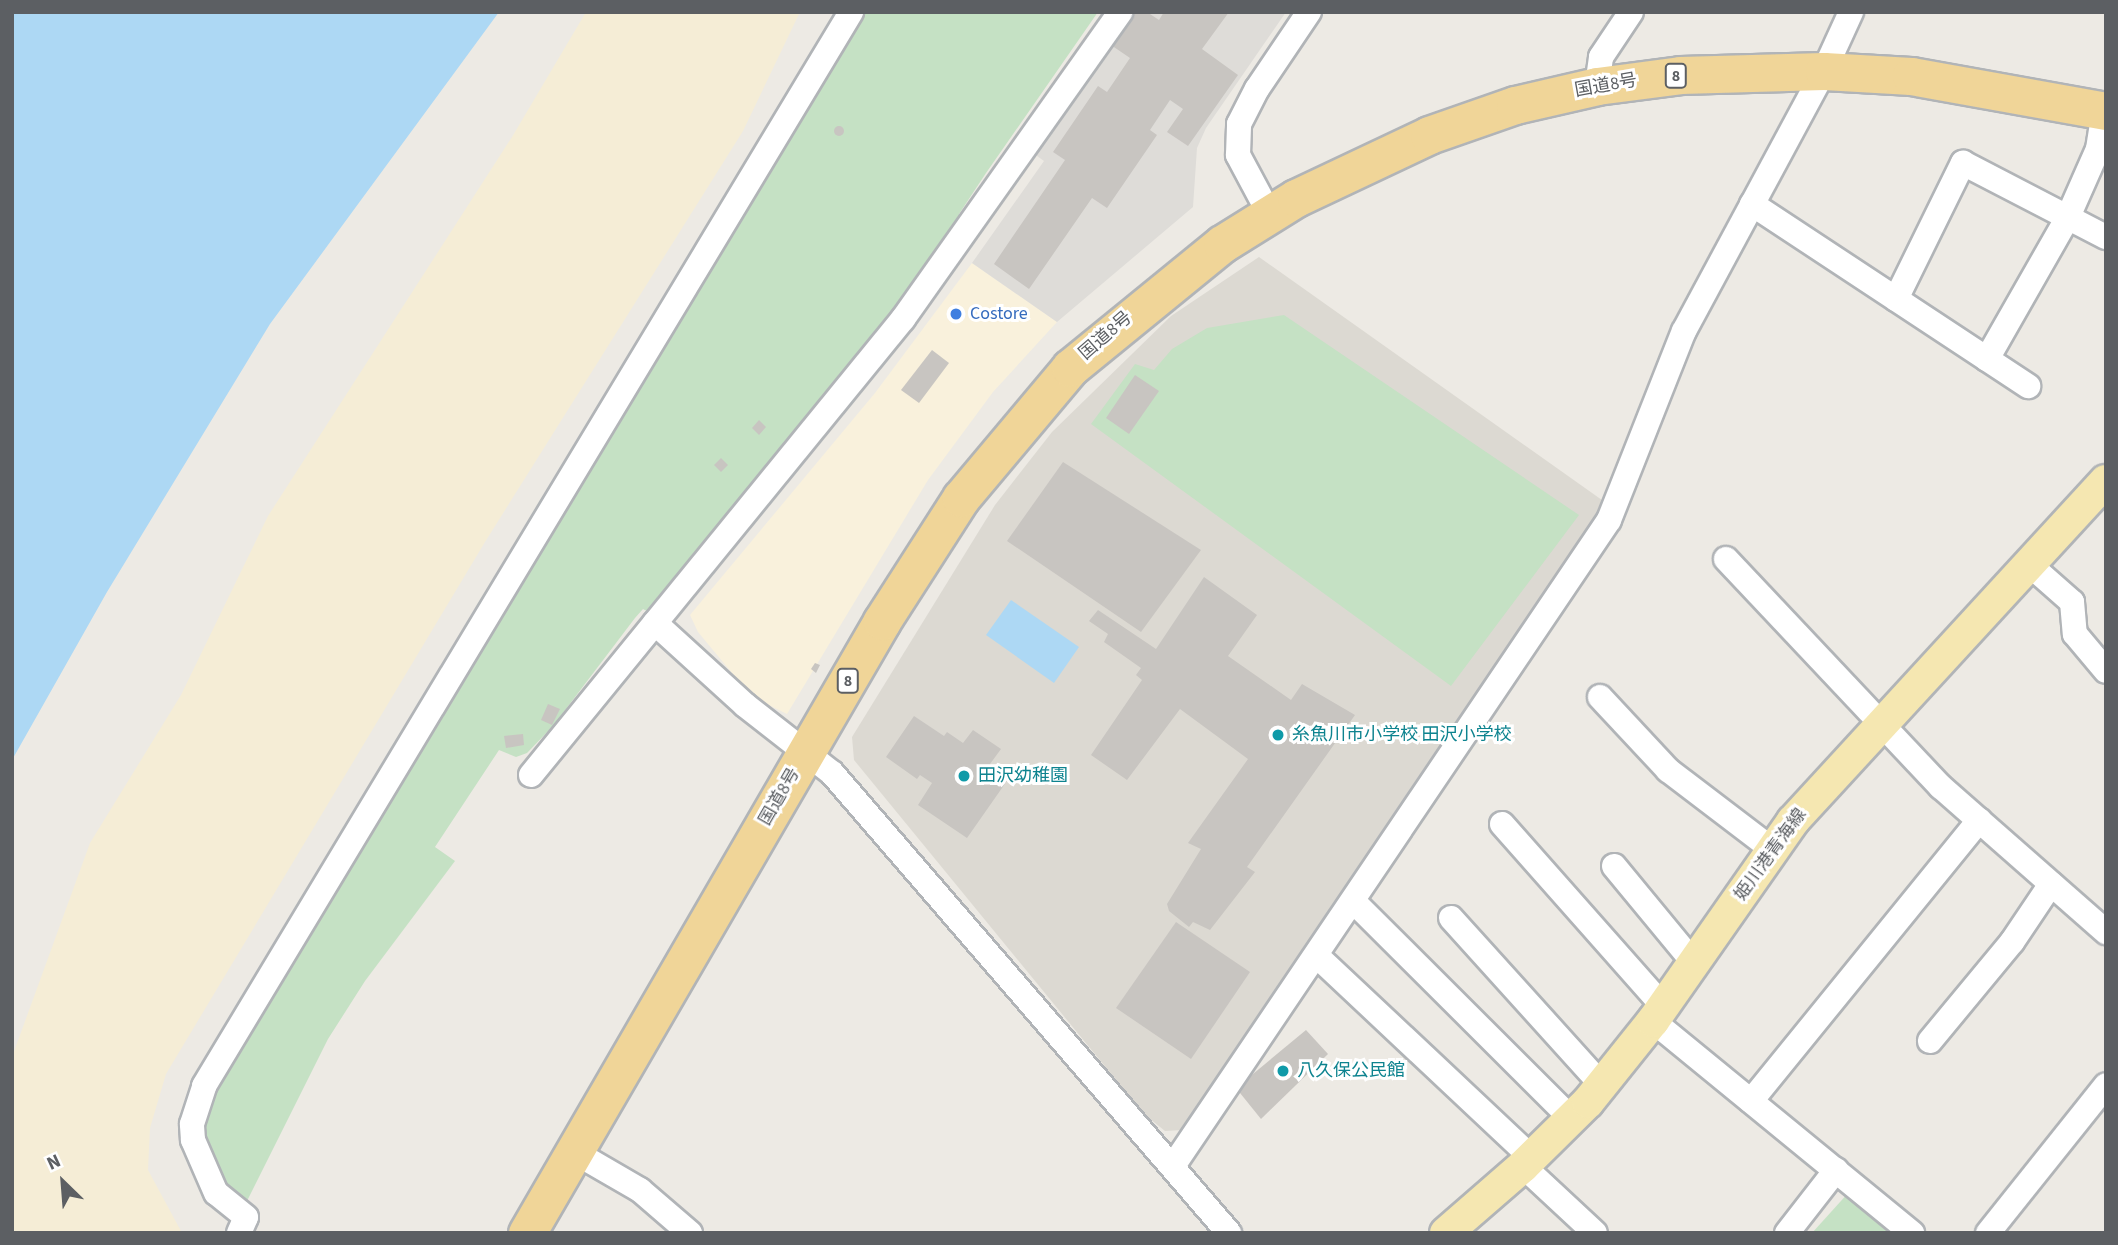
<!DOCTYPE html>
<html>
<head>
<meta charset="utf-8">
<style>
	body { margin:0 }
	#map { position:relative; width:2118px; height:1245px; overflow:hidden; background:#edeae4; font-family:"Source Sans 3","Noto Sans JP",sans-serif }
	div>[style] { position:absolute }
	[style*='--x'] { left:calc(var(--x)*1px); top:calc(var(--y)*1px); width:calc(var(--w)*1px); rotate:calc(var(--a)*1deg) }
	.commercial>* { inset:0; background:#f9f1dc }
	.industrial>* { inset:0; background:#dedcd8 }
	.education>* { inset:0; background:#dcd9d2 }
	.green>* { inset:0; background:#c5e1c4 }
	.sand>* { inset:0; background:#f5edd6 }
	.water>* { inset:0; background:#add8f4 }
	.building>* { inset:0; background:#c8c5c1 }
	.round { border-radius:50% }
	.roads { filter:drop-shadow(2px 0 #b1b4b7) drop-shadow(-2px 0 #b1b4b7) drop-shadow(0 2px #b1b4b7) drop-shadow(0 -2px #b1b4b7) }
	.minor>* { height:24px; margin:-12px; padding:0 12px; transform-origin:12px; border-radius:12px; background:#fff }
	.major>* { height:32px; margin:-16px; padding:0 16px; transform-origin:16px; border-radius:16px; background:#f5e7b1 }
	.highway>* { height:37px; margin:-18.5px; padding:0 18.5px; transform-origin:18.5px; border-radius:18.5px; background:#f0d598 }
	.dots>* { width:19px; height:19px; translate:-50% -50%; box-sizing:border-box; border:4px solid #fff; border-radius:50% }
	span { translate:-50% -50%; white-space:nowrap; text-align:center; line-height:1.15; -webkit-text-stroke:6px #fff; paint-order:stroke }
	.shield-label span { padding:2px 5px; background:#fff; border:2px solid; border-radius:5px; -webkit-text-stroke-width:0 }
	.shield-label { font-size:16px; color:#5c5f63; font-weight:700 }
	.street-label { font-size:18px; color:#5c5f63 }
	.shop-label { font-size:18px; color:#366cbe }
	.left { translate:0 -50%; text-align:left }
	.culture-label { font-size:18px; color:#0d838f }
	.frame { position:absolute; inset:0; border:14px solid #5c5f63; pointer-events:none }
	.north { position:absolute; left:28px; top:1147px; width:70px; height:70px; -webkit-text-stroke:5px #fff; paint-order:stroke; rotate:335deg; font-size:19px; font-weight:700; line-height:28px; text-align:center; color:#5c5f63 }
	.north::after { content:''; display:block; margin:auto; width:24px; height:32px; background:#5c5f63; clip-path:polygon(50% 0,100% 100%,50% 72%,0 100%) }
</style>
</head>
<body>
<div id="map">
	<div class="commercial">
		<i style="clip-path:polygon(972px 263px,1057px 322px,993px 392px,928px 480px,787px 714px,752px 697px,698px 632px,690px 615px,875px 393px)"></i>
	</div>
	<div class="industrial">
		<i style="clip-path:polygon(1129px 12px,1286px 12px,1206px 128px,1197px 148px,1193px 207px,1057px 322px,972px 263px,1044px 161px,1033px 153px)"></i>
	</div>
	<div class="education">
		<i style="clip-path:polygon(1259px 257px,1609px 505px,1182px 1130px,1165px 1131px,1144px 1114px,854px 760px,852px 737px,995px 505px,1052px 432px,1171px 316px)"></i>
	</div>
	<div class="green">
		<i style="clip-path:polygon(859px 12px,1098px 12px,986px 173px,959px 214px,960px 223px,883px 328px,649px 612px,643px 609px,635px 618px,553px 726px,527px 753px,516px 757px,499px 750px,435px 847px,455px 861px,365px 981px,328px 1039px,244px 1207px,233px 1201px,201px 1134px,201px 1114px)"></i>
		<i style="clip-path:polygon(1284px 315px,1579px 515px,1451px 686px,1091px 424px,1135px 364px,1154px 370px,1172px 349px,1207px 328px)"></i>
		<i style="clip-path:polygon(1850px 1191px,1899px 1233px,1812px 1233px)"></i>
	</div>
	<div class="sand">
		<i style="clip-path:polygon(586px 12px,800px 12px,743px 131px,485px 542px,166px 1074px,150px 1128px,148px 1170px,182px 1233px,12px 1233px,12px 1057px,90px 843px,181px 695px,268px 516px,512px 137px)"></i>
	</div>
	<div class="water">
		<i style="clip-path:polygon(12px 12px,499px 12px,270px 324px,107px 592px,12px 760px)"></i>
		<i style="clip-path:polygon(1011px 600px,1079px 647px,1054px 683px,986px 635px)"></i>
	</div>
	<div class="building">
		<i style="clip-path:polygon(1129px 12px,1147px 12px,1159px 20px,1164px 12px,1229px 12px,1202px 49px,1238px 75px,1188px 146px,1167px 132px,1183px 109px,1170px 100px,1150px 130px,1157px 135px,1107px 208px,1092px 198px,1029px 289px,994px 264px,1065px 160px,1053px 152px,1098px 86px,1107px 92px,1130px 58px,1108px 43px)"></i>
		<i class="round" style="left:834px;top:126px;width:10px;height:10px"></i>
		<i style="clip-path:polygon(932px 350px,949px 363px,919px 403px,901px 390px)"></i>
		<i style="clip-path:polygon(1135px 375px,1159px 391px,1129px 434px,1106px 418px)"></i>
		<i style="clip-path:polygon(759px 420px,766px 427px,759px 435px,752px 428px)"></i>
		<i style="clip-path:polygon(721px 458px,728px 465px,721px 472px,714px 465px)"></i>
		<i style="clip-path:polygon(1063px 462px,1201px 550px,1141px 632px,1007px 541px)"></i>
		<i style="clip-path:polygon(1204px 577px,1257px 615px,1228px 656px,1291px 700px,1302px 684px,1355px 715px,1247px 867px,1255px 872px,1210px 930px,1193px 922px,1189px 927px,1169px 911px,1167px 904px,1201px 849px,1188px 843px,1248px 759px,1180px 709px,1127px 780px,1091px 755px,1142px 680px,1136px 675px,1141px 668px,1104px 642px,1108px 634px,1089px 621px,1098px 610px,1156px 649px)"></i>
		<i style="clip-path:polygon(815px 663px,820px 665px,816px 673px,811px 669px)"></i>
		<i style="clip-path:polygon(548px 704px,560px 709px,552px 725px,541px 720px)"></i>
		<i style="clip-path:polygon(914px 716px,944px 736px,947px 732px,963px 743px,973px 730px,1001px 749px,990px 764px,1009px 778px,967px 838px,918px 805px,932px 783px,920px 775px,917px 779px,886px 757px)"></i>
		<i style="clip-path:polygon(523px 734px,524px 745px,506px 748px,504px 736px)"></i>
		<i style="clip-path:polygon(1176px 922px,1250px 972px,1191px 1059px,1116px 1008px)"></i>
		<i style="clip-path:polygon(1306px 1030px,1328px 1054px,1261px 1119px,1236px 1088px)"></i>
	</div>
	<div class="roads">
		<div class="minor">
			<i style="--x:1597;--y:86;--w:29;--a:-82"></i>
			<i style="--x:1601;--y:57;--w:54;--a:-56.3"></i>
			<i style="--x:1752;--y:204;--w:331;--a:33.4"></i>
			<i style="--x:1269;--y:213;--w:66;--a:-118.1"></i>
			<i style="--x:1238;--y:155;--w:31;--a:-88"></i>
			<i style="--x:1239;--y:124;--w:39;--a:-63"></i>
			<i style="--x:1257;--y:89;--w:93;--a:-56"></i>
			<i style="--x:1896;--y:299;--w:152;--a:-63.8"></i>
			<i style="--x:1963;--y:163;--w:161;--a:27.4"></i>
			<i style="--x:1987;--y:359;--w:163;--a:-60.3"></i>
			<i style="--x:2068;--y:217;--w:74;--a:-66.2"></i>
			<i style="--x:2098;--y:149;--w:38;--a:-81"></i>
			<i style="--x:1726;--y:559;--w:313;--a:46.7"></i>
			<i style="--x:1941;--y:787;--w:220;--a:41.3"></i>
			<i style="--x:2030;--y:565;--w:56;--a:41.4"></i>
			<i style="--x:2072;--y:602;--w:32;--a:85"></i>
			<i style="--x:2075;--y:634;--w:48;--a:50"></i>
			<i style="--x:655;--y:623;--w:392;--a:-50.8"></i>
			<i style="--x:903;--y:319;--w:376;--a:-54.7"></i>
			<i style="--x:1600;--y:697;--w:100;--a:47"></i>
			<i style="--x:1668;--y:770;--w:132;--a:37.3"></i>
			<i style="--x:531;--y:775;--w:196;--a:-50.8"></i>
			<i style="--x:655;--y:623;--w:122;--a:42.3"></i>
			<i style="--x:745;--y:705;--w:110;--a:38"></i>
			<i style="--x:832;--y:773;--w:608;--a:49.2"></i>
			<i style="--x:1502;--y:824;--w:243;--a:48.5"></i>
			<i style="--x:1614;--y:866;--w:126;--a:50.5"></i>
			<i style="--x:1353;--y:901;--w:308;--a:44.9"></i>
			<i style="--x:1451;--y:918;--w:225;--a:47.9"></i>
			<i style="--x:1317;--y:956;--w:295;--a:43.2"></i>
			<i style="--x:1653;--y:1021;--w:335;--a:39.3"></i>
			<i style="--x:1930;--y:1041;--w:129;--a:-50.4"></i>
			<i style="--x:2012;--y:942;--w:70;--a:-56.1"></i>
			<i style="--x:1751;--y:1101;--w:362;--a:-50.9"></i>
			<i style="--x:571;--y:1150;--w:80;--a:30.1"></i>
			<i style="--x:640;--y:1190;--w:66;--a:40.7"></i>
			<i style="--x:1173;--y:1166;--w:779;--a:-55.98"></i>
			<i style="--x:1609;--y:520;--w:203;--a:-68.4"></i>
			<i style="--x:1684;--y:331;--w:295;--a:-61.7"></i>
			<i style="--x:1824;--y:71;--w:65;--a:-65.4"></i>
			<i style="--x:1523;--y:1166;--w:98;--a:42.9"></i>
			<i style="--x:239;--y:1233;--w:17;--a:-66"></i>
			<i style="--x:246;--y:1217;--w:38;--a:-141"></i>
			<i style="--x:216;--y:1193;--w:58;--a:-113.5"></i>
			<i style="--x:193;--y:1140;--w:16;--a:-94"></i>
			<i style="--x:192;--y:1124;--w:40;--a:-72"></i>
			<i style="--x:204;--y:1086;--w:1254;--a:-58.93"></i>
			<i style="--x:1787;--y:1233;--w:80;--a:-52.1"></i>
			<i style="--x:1988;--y:1233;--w:189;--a:-51.4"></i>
		</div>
		<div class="major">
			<i style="--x:1446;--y:1233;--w:102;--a:-41"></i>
			<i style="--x:1523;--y:1166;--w:91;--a:-44.6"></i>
			<i style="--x:1588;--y:1102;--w:104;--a:-51.3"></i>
			<i style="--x:1653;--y:1021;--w:244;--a:-55"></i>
			<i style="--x:1793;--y:821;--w:462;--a:-47.4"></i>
		</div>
		<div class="highway">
			<i style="--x:527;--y:1233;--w:708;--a:-59.88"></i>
			<i style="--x:882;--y:621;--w:146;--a:-57.3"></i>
			<i style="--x:961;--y:498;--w:170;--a:-50"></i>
			<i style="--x:1070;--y:368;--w:196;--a:-39.2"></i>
			<i style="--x:1222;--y:244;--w:87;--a:-31.9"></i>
			<i style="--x:1296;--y:198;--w:147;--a:-25.3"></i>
			<i style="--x:1429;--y:135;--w:91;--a:-19.2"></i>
			<i style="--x:1515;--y:105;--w:84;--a:-13"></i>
			<i style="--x:1597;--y:86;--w:84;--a:-7.5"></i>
			<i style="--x:1680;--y:75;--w:144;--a:-1.6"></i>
			<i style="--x:1824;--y:71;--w:87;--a:3.3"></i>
			<i style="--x:1911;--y:76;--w:198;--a:10.2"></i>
		</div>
	</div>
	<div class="dots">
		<i style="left:956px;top:314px;background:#3f7fe0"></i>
		<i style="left:1278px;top:735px;background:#0f9aa8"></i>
		<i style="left:964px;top:776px;background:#0f9aa8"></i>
		<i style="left:1283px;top:1071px;background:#0f9aa8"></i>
	</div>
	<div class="shield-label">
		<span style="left:1676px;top:76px">8</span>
		<span style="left:848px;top:681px">8</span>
	</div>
	<div class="street-label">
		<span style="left:1606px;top:86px;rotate:-10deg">国道8号</span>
		<span style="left:1106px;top:336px;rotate:-41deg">国道8号</span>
		<span style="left:780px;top:797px;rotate:-60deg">国道8号</span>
		<span style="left:1771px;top:855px;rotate:-54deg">姫川港青海線</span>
	</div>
	<div class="shop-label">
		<span class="left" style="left:970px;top:314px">Costore</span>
	</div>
	<div class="culture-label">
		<span class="left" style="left:1292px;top:735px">糸魚川市小学校 田沢小学校</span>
		<span class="left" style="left:978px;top:776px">田沢幼稚園</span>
		<span class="left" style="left:1297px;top:1071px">八久保公民館</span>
	</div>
	<div class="frame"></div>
	<div class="north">N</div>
</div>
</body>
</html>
